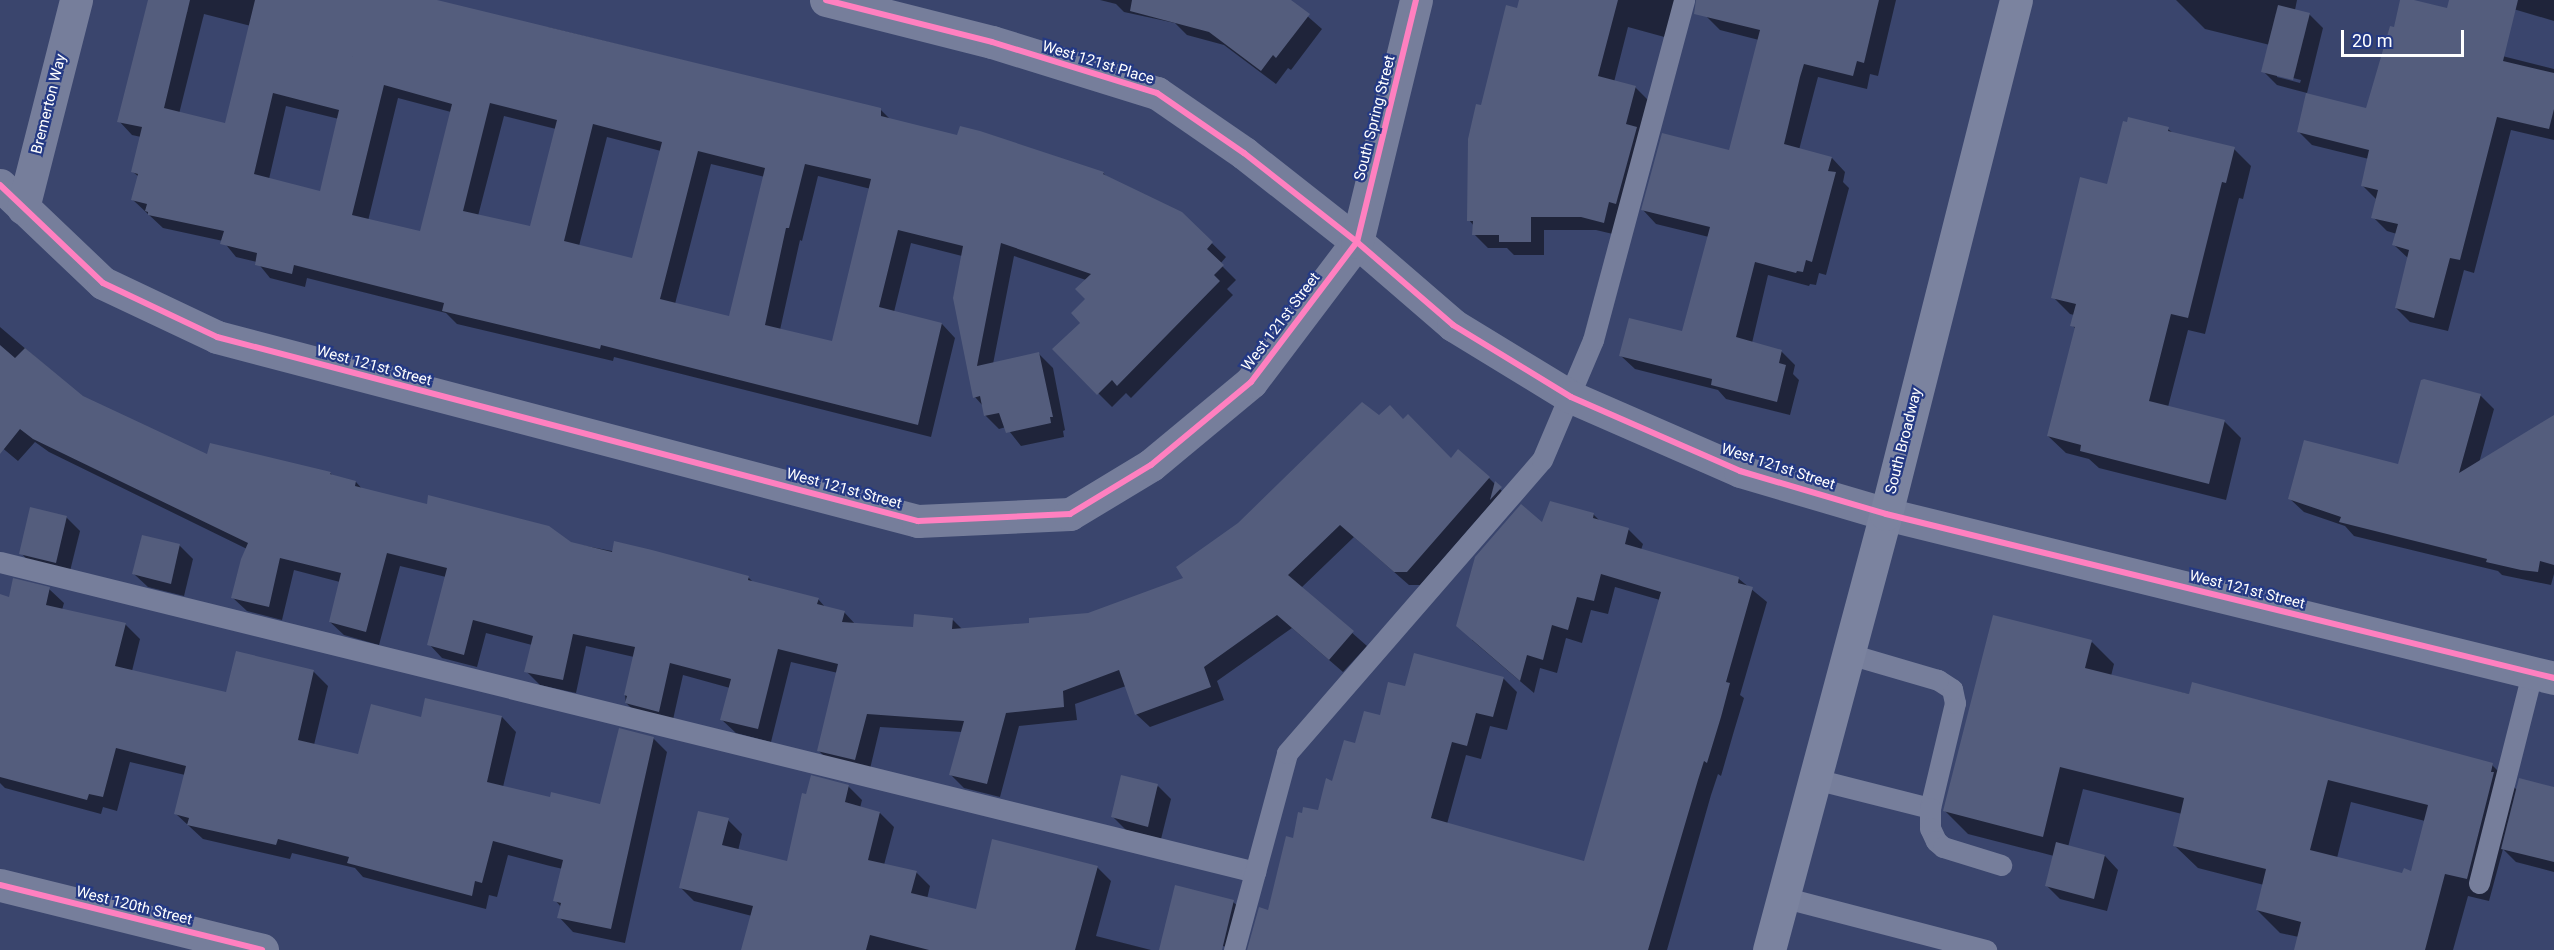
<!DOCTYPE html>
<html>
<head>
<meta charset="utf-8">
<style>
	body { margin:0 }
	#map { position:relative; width:2554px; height:950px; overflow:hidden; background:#3a456d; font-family:Roboto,sans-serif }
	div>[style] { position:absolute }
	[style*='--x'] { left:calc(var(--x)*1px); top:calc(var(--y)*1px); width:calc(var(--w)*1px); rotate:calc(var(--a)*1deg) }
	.shadow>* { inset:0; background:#0007 }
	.building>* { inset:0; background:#545d7d }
	.service>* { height:21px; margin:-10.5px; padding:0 10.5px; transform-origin:10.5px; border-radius:10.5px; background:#767e9b }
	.minor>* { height:33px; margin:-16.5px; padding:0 16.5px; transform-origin:16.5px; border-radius:16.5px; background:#767e9b }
	.tertiary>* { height:33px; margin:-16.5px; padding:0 16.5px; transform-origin:16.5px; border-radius:16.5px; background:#767e9b }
	.secondary>* { height:33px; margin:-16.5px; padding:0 16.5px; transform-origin:16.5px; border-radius:16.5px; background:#7b839f }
	.cycleway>* { height:6px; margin:-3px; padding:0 3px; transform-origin:3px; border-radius:3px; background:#ff80c0 }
	span { translate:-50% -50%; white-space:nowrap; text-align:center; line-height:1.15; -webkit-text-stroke:4.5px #243983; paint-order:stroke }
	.street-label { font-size:15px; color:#fff }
	.scale { position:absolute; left:2341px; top:30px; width:123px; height:27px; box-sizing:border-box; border:3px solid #fff; border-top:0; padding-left:8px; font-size:18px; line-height:21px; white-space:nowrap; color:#fff; -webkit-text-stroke:4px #243983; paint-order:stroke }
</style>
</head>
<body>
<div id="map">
	<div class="shadow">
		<i style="clip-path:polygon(evenodd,150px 0,432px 0,546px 30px,547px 27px,880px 109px,891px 120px,1103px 173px,1108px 178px,1181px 213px,1226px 257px,1220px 264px,1236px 280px,1227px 289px,1233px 295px,1131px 398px,1126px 393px,1112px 407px,1054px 349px,1082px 323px,1087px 299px,1086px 280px,1014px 256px,993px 364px,1039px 354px,1053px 368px,1065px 430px,1063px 431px,1064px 437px,1021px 446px,1006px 427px,999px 429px,985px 415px,983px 406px,975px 397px,962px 256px,911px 243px,894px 312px,942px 324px,955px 338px,931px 437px,614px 357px,613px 361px,457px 324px,446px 313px,307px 278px,305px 287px,270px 278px,257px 262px,236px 257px,223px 241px,163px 228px,133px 200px,139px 177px,133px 172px,141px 137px,132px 135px,119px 121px,150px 0,204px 14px,251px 26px,226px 125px,179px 114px,204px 14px,150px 0,398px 98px,451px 112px,421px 233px,368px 221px,398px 98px,150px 0,286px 106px,339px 119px,321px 193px,269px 179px,286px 106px,150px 0,504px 116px,556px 129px,531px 228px,478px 216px,504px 116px,150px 0,607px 137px,661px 151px,633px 260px,579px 246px,607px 137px,150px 0,711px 164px,765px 177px,730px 318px,675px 304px,711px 164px,150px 0,818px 176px,871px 189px,833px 343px,780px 330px,800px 240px,802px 241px,818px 176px)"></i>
		<i style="clip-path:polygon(1100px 0,1289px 0,1322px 29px,1291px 70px,1288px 68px,1276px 84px,1224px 45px,1187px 35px,1175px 23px,1124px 12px,1116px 4px)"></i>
		<i style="clip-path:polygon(1521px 0,1676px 0,1668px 38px,1628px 27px,1614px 82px,1635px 87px,1649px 101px,1617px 235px,1596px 230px,1544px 230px,1544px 255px,1514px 255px,1507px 248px,1488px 248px,1474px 234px,1474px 226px,1469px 220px,1482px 107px)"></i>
		<i style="clip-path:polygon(1710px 0,1896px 0,1878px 76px,1870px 74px,1867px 89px,1818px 77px,1814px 92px,1799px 150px,1832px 158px,1845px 172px,1843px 182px,1849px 188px,1826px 275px,1819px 273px,1816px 285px,1810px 284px,1809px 286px,1768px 275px,1752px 343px,1781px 351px,1795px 365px,1793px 374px,1799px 380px,1790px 415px,1726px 399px,1718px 390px,1635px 369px,1621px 356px,1683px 333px,1709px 237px,1656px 224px,1643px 210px,1730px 152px,1759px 40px,1720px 30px,1706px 16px)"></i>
		<i style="clip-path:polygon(evenodd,2176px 0,2297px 0,2295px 10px,2309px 14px,2323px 28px,2307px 93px,2277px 85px,2263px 71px,2270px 45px,2205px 29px,2176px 0,2277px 74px,2301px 80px,2300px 83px,2277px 77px,2277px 74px)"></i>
		<i style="clip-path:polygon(2483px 0,2554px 0,2554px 21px)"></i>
		<i style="clip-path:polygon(2391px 28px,2554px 69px,2554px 140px,2511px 130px,2474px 273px,2464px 270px,2448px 331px,2410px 322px,2396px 308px,2409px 259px,2394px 245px,2397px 234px,2387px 231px,2373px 217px,2376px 199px,2362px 185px,2369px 159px,2312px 145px,2298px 131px,2367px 109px)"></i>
		<i style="clip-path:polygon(2168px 129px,2173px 133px,2234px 149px,2251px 166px,2243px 199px,2239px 198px,2205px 334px,2188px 330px,2168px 407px,2224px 421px,2241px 438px,2226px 500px,2099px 468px,2089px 459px,2066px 453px,2048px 436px,2076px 329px,2072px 325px,2074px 315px,2070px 314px,2053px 297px,2108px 186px)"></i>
		<i style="clip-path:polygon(0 327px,82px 397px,208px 456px,330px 473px,334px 477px,356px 482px,363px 490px,570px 543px,748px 577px,755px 584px,818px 599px,826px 608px,844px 612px,856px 625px,914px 629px,952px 619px,963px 630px,1031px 624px,1088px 614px,1186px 578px,1379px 417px,1451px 460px,1489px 478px,1502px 491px,1420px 585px,1409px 585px,1354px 537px,1301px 588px,1367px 646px,1343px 672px,1292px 628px,1217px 681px,1224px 700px,1150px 727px,1136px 714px,1126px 686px,1075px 704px,1077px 720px,1019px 726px,1000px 797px,964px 788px,951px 775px,962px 732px,880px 727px,869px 773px,832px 764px,818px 750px,838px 673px,791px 662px,771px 742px,736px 733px,722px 720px,730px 688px,683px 675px,672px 724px,640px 716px,626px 703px,625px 695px,634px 657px,586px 646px,576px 693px,540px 685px,526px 671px,532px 645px,486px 633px,477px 667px,442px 658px,429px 644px,446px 577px,400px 566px,379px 645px,344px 635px,330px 622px,340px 582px,294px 570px,282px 620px,247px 611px,233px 598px,247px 549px,49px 452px,35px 442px,18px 461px,0 446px)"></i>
		<i style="clip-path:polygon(2424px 381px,2481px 396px,2494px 409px,2479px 463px,2554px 416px,2554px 574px,2551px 585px,2502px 575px,2498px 571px,2354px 536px,2345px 526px,2304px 512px,2290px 499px,2399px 466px)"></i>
		<i style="clip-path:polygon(1593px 514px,1602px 523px,1629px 530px,1643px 544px,1641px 550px,1739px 579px,1767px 602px,1740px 695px,1744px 698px,1734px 731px,1721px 776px,1718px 774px,1711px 795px,1667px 950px,1251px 950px,1270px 911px,1294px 839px,1319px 812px,1356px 744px,1406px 688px,1503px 678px,1517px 692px,1507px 730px,1490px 726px,1481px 759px,1466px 755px,1447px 824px,1585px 863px,1660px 600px,1615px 587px,1608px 614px,1591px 610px,1582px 643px,1566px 638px,1557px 673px,1540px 668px,1534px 693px,1472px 640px,1543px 525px)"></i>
		<i style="clip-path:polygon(66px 517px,80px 531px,69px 575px,34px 567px,21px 553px)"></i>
		<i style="clip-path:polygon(179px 545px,193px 559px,184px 596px,148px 587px,134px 574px)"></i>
		<i style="clip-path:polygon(49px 589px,64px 603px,62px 610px,125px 624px,140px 639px,132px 671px,227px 694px,313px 671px,328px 686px,314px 745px,359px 756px,422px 719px,502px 717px,516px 732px,503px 787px,551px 799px,601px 806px,653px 738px,667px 752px,625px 943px,573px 932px,559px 917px,561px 907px,555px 900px,563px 869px,550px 866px,508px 855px,497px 897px,489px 895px,486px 909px,363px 877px,355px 868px,292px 853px,290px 859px,203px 839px,176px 814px,185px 775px,130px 762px,117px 811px,103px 807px,101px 814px,5px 788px,0 783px,0 596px,10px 598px)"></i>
		<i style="clip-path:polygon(evenodd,2092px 642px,2114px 664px,2111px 676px,2492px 765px,2517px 790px,2554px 788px,2554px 872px,2516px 862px,2503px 849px,2489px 901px,2468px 896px,2453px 950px,2296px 950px,2299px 937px,2280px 933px,2257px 910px,2264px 885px,2198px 868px,2175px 846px,2182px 814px,2083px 789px,2068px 847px,2105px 856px,2118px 870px,2107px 911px,2060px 899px,2046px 885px,2054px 856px,1968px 834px,1945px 811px,2092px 642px,2351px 802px,2425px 821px,2412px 872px,2403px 875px,2337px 858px,2351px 802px)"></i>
		<i style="clip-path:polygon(848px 786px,862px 800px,860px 808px,880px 813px,894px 827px,884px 865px,916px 872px,930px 886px,927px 899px,977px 911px,1097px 867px,1111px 881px,1096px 936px,1151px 950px,743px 950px,752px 916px,694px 901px,680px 887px,728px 820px,742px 834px,738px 851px,788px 863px)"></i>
		<i style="clip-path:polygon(1158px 786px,1171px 799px,1161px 839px,1126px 830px,1112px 816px)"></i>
		<i style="clip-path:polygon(1233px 902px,1240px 908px,1230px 948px,1173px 932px)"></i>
	</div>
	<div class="building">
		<i style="clip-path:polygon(evenodd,148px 0,190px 0,164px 108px,225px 123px,255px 0,437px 0,881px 108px,881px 116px,957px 135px,960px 126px,980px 131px,1104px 172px,1103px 174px,1182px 212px,1213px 242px,1207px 249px,1224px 265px,1214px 275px,1220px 281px,1117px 386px,1112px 380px,1097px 395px,1052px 349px,1080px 323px,1071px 313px,1085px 299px,1075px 289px,1091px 274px,1001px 243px,977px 366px,1039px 352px,1053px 417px,1050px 417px,1051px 423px,1006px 433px,999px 413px,984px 416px,980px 396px,973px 398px,953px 298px,963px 246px,898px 230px,879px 307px,942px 323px,918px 425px,601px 345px,600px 349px,442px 311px,444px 303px,294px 265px,292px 274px,255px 265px,257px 253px,220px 244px,224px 231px,148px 215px,148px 212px,145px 211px,147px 204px,131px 200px,138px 174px,131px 172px,142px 127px,117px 122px,148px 0,384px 85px,452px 104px,420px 231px,352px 215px,384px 85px,148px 0,273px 93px,339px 110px,320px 191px,254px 174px,273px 93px,148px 0,490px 103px,557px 120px,530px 226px,463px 211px,490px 103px,148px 0,593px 124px,662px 142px,632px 258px,564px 241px,593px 124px,148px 0,698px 151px,765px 168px,729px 316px,660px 299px,698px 151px,148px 0,805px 164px,871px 179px,832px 341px,765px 325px,786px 228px,789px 228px,805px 164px)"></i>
		<i style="clip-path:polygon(1132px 0,1291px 0,1310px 14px,1276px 58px,1273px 55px,1261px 71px,1209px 32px,1130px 11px)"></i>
		<i style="clip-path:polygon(1519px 0,1618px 0,1598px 76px,1636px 86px,1626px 124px,1637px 127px,1616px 204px,1609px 202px,1604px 223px,1581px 217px,1531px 217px,1531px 242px,1499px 242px,1499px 235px,1472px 235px,1473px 221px,1467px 221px,1468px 139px,1476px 104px,1481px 105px,1506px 5px,1517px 8px)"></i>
		<i style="clip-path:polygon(1696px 0,1879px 0,1864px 63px,1857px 61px,1853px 76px,1804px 64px,1800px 77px,1784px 144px,1832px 157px,1828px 171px,1836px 172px,1812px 262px,1806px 260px,1803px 272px,1797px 271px,1796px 273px,1755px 262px,1736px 337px,1782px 350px,1779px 363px,1786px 365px,1777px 402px,1711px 385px,1712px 379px,1619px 356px,1629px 318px,1682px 331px,1710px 227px,1641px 210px,1662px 133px,1729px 150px,1760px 30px,1694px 14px)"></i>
		<i style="clip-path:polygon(2400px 0,2414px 0,2447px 8px,2449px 0,2518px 0,2503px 61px,2554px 73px,2554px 109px,2549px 129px,2497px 117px,2460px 260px,2450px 258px,2434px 318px,2395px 308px,2409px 250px,2392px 245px,2398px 224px,2371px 218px,2378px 190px,2361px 186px,2369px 150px,2297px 132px,2306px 93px,2366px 108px,2390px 26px,2394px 27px)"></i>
		<i style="clip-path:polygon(2278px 5px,2310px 13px,2293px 80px,2261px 72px)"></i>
		<i style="clip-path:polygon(2128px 117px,2169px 127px,2168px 131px,2235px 147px,2226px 183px,2222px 182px,2188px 318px,2171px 314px,2149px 401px,2225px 420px,2209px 484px,2080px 451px,2081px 445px,2047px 436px,2075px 327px,2070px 326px,2076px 304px,2051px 298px,2080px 177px,2107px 184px,2123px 121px,2127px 122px)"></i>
		<i style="clip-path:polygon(0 345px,15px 358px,25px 348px,83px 396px,207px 454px,210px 443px,331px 472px,330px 474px,356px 481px,355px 486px,427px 504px,428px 495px,549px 526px,571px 542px,612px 552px,614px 541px,652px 550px,749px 576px,748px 580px,819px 598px,817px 604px,845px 611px,842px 622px,913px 627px,914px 614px,953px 618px,952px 629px,1029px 623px,1029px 618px,1088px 613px,1183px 578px,1176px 567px,1238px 523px,1362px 402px,1379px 415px,1390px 405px,1403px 419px,1408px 414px,1451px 458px,1458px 449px,1490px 477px,1407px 572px,1394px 572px,1340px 525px,1288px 575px,1354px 631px,1329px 660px,1277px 615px,1204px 667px,1211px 687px,1135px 715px,1119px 670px,1063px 691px,1064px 707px,1006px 713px,987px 784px,949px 775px,964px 721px,867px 714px,855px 760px,817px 751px,838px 664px,778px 649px,758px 729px,720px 720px,731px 679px,670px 663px,659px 712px,625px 703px,627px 696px,624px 695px,635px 647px,573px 634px,563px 680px,524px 672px,533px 636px,473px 620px,464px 655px,427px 645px,447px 568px,387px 553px,366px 632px,329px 622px,341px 573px,280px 558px,269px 607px,231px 598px,241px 559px,248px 543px,33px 439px,20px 429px,0 454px)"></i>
		<i style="clip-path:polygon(2424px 379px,2481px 394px,2459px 473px,2554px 415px,2554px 565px,2540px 561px,2538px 572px,2521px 570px,2486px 562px,2487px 559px,2339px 522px,2341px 517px,2288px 499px,2304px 440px,2398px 464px,2421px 380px)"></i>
		<i style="clip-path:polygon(1495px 481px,1502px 487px,1490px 500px)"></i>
		<i style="clip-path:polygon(1550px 501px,1594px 513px,1593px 518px,1629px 528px,1625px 544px,1739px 577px,1738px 583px,1753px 587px,1726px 682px,1730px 683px,1721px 717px,1707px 763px,1704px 761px,1698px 780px,1648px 950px,1247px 950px,1259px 907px,1268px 910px,1286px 836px,1293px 838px,1298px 812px,1302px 813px,1303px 807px,1318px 810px,1326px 778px,1332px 781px,1344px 740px,1355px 743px,1364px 711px,1380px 715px,1388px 682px,1405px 686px,1414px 653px,1504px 677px,1493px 717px,1476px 713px,1467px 746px,1452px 742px,1431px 818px,1584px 861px,1661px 592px,1601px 574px,1594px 601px,1577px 597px,1568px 630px,1552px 625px,1543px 660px,1527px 655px,1520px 681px,1456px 626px,1475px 557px,1521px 504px,1542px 522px)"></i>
		<i style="clip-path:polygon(30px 507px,67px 516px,56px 563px,19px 554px)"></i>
		<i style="clip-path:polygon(142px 535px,180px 544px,171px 584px,132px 574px)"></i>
		<i style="clip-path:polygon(13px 578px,50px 587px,46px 605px,126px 623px,115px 666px,226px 692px,236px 651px,314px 670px,298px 740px,358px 754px,371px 704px,421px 717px,425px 698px,502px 716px,487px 782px,550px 797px,551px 792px,600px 804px,619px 728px,654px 737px,611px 929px,557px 918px,561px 903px,553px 901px,563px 860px,493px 841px,482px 883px,475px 881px,472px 896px,347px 863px,349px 857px,278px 839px,276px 845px,187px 825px,189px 818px,174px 814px,186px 766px,116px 748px,103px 797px,89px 794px,87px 800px,0 777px,0 594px,9px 597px)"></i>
		<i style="clip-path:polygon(evenodd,1993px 615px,2092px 640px,2085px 668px,2189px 694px,2192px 682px,2493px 763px,2491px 772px,2494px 772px,2467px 879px,2445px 874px,2425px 950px,2294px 950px,2301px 922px,2256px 910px,2266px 869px,2173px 846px,2184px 798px,2060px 767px,2043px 837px,1943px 811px,1993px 615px,2328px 780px,2428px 805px,2411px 871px,2404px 868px,2402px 873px,2310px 850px,2328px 780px)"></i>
		<i style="clip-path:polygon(811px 775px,849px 785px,845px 802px,880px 812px,868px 860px,917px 871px,911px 893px,976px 909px,992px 839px,1098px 866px,1075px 950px,929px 950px,870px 935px,866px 950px,741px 950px,753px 906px,679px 888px,698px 811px,729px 818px,722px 845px,787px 861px,802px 793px,806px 794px)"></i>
		<i style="clip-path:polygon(1121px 775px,1158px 784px,1148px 827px,1111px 817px)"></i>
		<i style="clip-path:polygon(2519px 778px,2554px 787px,2554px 862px,2501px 849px)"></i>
		<i style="clip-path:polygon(2056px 842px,2105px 855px,2094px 899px,2045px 886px)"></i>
		<i style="clip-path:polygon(1175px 885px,1234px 900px,1222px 950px,1159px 950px)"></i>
	</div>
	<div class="service">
		<i style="--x:0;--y:562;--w:1293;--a:13.87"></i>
		<i style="--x:1815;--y:779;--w:119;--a:14.2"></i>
		<i style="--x:1930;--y:808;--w:108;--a:-76.6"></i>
		<i style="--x:1955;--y:703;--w:14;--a:-102"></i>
		<i style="--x:1952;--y:689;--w:17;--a:-147"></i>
		<i style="--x:1938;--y:680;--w:93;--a:-163.7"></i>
		<i style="--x:1930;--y:808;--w:20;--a:90"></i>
		<i style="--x:1930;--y:828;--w:14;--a:65"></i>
		<i style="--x:1936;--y:841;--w:9;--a:41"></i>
		<i style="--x:1943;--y:847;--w:61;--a:17.2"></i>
		<i style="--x:2479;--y:883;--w:217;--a:-75.8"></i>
		<i style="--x:1782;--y:897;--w:211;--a:14.6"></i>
		<i style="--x:1234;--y:950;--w:204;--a:-74.9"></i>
		<i style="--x:1287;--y:753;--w:388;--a:-49"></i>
		<i style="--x:1542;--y:460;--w:130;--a:-67"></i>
		<i style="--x:1593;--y:340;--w:352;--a:-75"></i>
	</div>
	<div class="minor">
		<i style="--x:826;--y:0;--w:171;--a:14.2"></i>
		<i style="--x:992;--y:42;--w:173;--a:17.2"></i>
		<i style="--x:1157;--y:93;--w:106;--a:34.6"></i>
		<i style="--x:1244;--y:153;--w:144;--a:38.2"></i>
		<i style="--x:1357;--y:242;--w:127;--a:40.8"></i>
		<i style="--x:1453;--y:325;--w:138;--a:31.4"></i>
		<i style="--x:1571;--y:397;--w:184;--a:23.6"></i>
		<i style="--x:1740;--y:471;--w:152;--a:16.4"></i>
		<i style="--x:1886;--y:514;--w:688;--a:13.79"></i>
		<i style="--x:0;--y:185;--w:142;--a:43.6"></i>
		<i style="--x:103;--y:283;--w:126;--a:25.3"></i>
		<i style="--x:217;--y:337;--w:725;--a:14.71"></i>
		<i style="--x:918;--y:521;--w:152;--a:-2.6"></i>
		<i style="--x:1070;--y:514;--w:95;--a:-31.2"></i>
		<i style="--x:1151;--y:465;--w:130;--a:-39.7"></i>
		<i style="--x:1251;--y:382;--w:176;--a:-52.9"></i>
		<i style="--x:1357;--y:242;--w:249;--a:-76.3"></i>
		<i style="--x:23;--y:208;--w:215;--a:-75.7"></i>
	</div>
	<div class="tertiary">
		<i style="--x:0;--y:885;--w:270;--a:13.9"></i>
	</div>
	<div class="secondary">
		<i style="--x:1769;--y:950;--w:451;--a:-75"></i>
		<i style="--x:1886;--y:514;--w:530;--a:-75.81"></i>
	</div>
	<div class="cycleway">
		<i style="--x:826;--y:0;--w:171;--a:14.2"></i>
		<i style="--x:992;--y:42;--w:173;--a:17.2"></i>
		<i style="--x:1157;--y:93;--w:106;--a:34.6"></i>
		<i style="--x:1244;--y:153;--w:144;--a:38.2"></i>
		<i style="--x:1357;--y:242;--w:127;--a:40.8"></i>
		<i style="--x:1453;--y:325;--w:138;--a:31.4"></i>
		<i style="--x:1571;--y:397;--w:184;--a:23.6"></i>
		<i style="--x:1740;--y:471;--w:152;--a:16.4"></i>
		<i style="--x:1886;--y:514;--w:688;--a:13.79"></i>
		<i style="--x:0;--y:185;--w:142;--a:43.6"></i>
		<i style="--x:103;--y:283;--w:126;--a:25.3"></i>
		<i style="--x:217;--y:337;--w:725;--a:14.71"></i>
		<i style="--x:918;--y:521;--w:152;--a:-2.6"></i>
		<i style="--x:1070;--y:514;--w:95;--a:-31.2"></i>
		<i style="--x:1151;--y:465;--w:130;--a:-39.7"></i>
		<i style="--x:1251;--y:382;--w:176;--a:-52.9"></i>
		<i style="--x:1357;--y:242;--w:249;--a:-76.3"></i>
		<i style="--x:0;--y:885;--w:270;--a:13.9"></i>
	</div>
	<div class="street-label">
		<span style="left:1098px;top:63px;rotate:17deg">West 121st Place</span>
		<span style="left:49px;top:104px;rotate:-76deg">Bremerton Way</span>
		<span style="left:1375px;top:118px;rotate:-76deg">South Spring Street</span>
		<span style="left:1281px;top:322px;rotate:-53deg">West 121st Street</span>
		<span style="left:374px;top:366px;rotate:15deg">West 121st Street</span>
		<span style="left:1904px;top:441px;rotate:-76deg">South Broadway</span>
		<span style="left:1778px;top:467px;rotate:18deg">West 121st Street</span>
		<span style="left:844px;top:489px;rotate:15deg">West 121st Street</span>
		<span style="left:2247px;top:590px;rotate:14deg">West 121st Street</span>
		<span style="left:134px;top:906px;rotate:14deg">West 120th Street</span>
	</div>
	<div class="scale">20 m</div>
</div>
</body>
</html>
